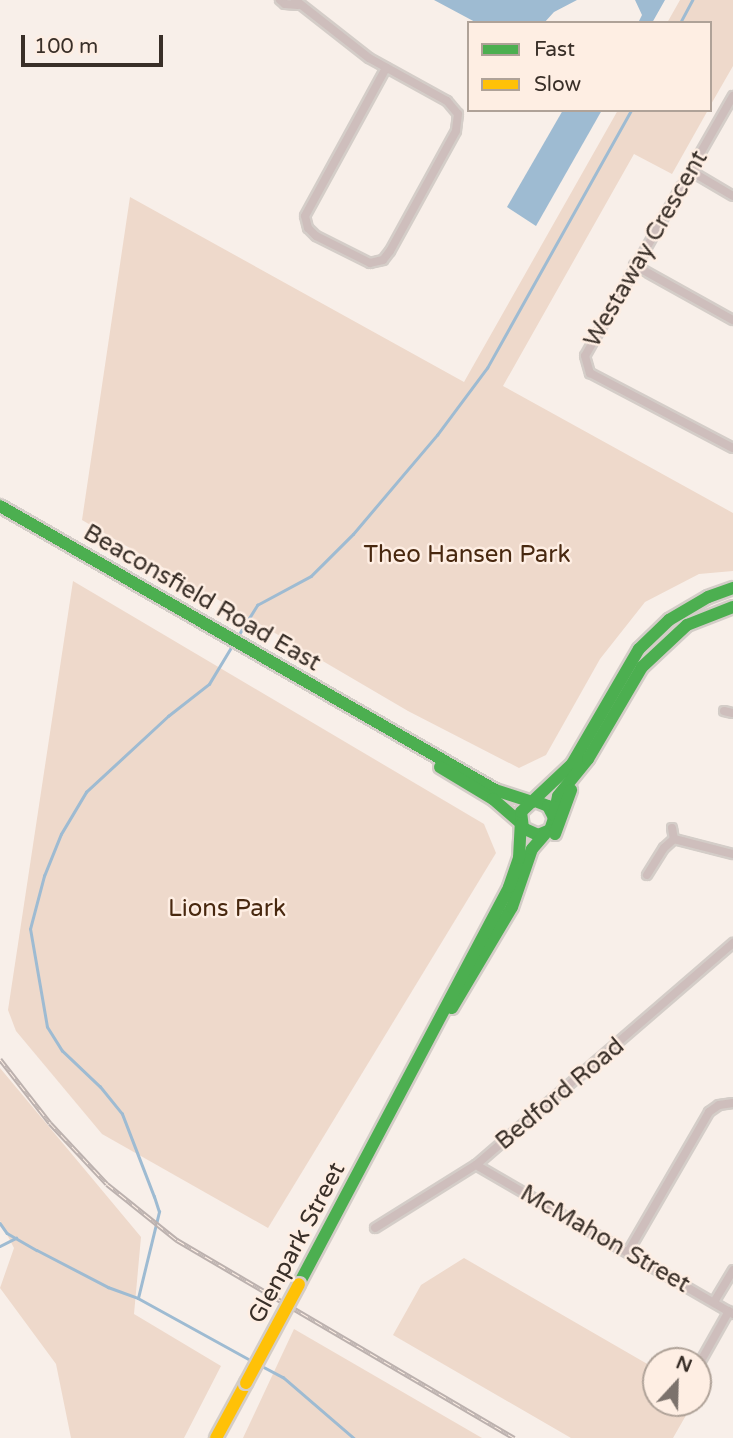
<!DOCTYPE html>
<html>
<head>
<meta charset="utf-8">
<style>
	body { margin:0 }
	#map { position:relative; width:733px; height:1438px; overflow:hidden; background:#f8efe9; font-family:"Varela Round",sans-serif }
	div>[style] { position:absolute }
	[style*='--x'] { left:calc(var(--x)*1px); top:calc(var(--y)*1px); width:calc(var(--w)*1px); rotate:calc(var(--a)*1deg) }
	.green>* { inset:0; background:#eed9cb }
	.water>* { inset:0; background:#9ebbd2 }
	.stream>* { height:2.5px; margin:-1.25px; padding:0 1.25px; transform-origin:1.25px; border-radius:1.25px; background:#9ebbd2 }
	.roads { filter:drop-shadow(2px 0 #d4cdc8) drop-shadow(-2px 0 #d4cdc8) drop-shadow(0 2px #d4cdc8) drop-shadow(0 -2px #d4cdc8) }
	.street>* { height:8px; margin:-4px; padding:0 4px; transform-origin:4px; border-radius:4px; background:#cebebc }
	.fast>* { height:12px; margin:-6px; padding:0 6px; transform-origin:6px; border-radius:6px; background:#4caf50 }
	.slow>* { height:12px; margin:-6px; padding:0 6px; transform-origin:6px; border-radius:6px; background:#ffc107 }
	.rail>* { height:5px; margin-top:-2.5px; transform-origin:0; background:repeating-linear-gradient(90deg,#feeee3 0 8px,#bcb1ae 0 16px); box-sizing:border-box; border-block:2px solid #bcb1ae }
	.bridges { filter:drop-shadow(2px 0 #d4cdc8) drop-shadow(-2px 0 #d4cdc8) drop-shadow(0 2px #d4cdc8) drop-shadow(0 -2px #d4cdc8) }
	.slow-bridge>* { height:12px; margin:-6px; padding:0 6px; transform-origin:6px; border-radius:6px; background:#ffc107 }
	span { translate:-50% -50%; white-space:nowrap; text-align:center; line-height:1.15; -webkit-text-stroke:5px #feeee3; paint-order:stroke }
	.street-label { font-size:24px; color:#392f28 }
	.park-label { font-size:24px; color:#48280f }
	.legend { position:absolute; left:467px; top:21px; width:245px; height:91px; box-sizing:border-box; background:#feeee3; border:2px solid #afa298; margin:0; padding:9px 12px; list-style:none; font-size:21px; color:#392f28 }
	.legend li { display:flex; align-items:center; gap:14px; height:35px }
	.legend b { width:35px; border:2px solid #afa298 }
	.north { position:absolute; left:642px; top:1347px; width:70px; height:70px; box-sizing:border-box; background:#feeee3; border:2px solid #afa298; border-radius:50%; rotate:22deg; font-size:19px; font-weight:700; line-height:28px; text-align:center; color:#392f28 }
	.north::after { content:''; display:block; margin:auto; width:24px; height:32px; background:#7c726c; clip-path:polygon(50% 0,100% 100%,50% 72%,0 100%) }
	.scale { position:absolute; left:21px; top:35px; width:142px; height:32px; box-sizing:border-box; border:4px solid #392f28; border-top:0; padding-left:9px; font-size:21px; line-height:24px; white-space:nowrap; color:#392f28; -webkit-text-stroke:5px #feeee3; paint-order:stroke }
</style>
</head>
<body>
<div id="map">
	<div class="green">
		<i style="clip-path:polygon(680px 0,733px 0,733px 66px,710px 106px,710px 23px,667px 23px)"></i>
		<i style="clip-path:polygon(618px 110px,708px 110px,672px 174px,634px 154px,503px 386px,733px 513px,733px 571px,699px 574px,645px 602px,600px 659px,546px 755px,519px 768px,408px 711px,82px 520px,130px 197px,464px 382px)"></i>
		<i style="clip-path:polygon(73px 581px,484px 824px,496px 853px,268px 1228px,102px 1134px,16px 1031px,8px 1010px)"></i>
		<i style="clip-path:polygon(0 1068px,141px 1237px,134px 1314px,221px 1366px,184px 1438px,71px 1438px,56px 1364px,0 1288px,14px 1248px,0 1221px)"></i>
		<i style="clip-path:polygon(464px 1258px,656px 1369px,656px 1403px,693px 1403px,673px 1438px,571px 1438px,393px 1335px,421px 1285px)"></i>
		<i style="clip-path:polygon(294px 1329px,482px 1438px,243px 1438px)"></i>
	</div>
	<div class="water">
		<i style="clip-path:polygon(434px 0,577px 0,554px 12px,544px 23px,477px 23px)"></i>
		<i style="clip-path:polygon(635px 0,665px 0,652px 23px,638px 23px,642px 15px)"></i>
		<i style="clip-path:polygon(563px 110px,602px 110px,536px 226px,507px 207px)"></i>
	</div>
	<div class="stream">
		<i style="--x:680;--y:23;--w:26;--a:-62"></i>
		<i style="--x:236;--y:639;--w:40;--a:-58"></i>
		<i style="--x:257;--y:605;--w:61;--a:-28.2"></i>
		<i style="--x:311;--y:576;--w:59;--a:-45"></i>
		<i style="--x:353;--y:534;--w:130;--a:-49.7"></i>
		<i style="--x:437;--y:435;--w:84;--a:-53.3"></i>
		<i style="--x:487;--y:368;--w:295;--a:-60.8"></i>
		<i style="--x:0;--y:1223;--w:12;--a:55"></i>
		<i style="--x:7;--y:1233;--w:34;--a:30"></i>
		<i style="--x:37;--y:1250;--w:80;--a:27.5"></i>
		<i style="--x:108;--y:1287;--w:32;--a:20"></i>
		<i style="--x:138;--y:1298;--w:132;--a:28.9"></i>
		<i style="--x:0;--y:1246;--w:18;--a:-27"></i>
		<i style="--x:138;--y:1298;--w:89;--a:-76.3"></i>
		<i style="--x:159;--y:1212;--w:16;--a:-108"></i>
		<i style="--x:154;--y:1197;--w:89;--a:-111.1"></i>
		<i style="--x:122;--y:1114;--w:35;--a:-129"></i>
		<i style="--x:100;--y:1087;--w:52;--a:-136.5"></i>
		<i style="--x:62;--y:1051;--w:28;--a:-122"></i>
		<i style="--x:47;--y:1027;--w:99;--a:-99.8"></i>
		<i style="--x:30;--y:929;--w:55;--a:-75.2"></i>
		<i style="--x:44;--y:876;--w:45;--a:-68"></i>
		<i style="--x:61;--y:834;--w:49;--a:-59.2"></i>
		<i style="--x:86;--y:792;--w:112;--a:-42.8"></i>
		<i style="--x:168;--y:716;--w:52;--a:-38"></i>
		<i style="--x:209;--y:684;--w:47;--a:-59"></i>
		<i style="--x:260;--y:1365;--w:26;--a:28"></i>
		<i style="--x:283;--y:1377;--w:94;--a:40.7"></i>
	</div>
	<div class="roads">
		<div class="street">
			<i style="--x:280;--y:0;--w:6;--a:39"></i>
			<i style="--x:285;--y:4;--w:13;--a:4"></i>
			<i style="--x:295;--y:0;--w:94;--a:38.1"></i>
			<i style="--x:369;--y:58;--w:89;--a:28.9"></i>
			<i style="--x:447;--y:101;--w:17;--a:50"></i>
			<i style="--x:458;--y:114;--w:17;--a:97"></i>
			<i style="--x:456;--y:131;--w:137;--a:118.8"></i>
			<i style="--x:390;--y:251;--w:11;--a:128"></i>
			<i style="--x:383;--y:260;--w:13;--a:167"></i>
			<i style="--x:370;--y:263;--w:60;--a:-153.4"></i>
			<i style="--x:316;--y:236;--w:11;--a:-135"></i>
			<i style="--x:308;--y:228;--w:12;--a:-104"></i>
			<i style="--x:305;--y:216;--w:169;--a:-61.3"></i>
			<i style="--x:733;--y:96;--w:70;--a:119.8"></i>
			<i style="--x:698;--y:157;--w:16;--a:104"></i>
			<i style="--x:694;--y:173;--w:19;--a:133"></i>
			<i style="--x:681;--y:187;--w:194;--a:119.6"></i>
			<i style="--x:585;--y:356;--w:18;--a:74"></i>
			<i style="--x:590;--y:373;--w:161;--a:27.7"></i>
			<i style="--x:694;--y:173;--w:45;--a:30.5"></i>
			<i style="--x:634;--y:265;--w:113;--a:29.1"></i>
			<i style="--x:724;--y:711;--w:9;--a:13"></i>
			<i style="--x:672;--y:828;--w:11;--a:80"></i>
			<i style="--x:647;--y:875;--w:32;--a:-58"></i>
			<i style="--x:664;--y:848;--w:13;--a:-42"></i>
			<i style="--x:674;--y:839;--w:61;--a:14.3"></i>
			<i style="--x:476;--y:1165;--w:297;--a:30.1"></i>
			<i style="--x:375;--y:1228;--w:119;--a:-32"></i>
			<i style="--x:476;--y:1165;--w:340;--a:-40.8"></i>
			<i style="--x:628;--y:1252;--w:162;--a:-59.9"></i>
			<i style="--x:709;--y:1112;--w:12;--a:-35"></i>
			<i style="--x:719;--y:1105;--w:14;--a:-8"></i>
			<i style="--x:714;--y:1302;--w:37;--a:-59"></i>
			<i style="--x:698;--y:1366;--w:63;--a:-60.6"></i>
		</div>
		<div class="fast">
			<i style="--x:0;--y:506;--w:571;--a:29.84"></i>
			<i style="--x:495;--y:790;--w:39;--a:18"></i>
			<i style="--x:440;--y:767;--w:62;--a:31.1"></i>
			<i style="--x:493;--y:799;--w:37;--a:41"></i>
			<i style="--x:535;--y:801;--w:14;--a:21"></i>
			<i style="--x:548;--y:806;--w:13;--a:63"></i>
			<i style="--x:554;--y:818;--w:13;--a:108"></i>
			<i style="--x:550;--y:830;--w:13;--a:157"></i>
			<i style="--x:538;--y:835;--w:17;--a:-155"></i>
			<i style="--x:523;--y:828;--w:16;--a:-97"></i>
			<i style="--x:521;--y:812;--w:70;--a:-43.3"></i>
			<i style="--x:572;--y:764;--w:133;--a:-59.8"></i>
			<i style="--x:639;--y:649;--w:42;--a:-44"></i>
			<i style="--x:669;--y:620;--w:45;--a:-30.5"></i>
			<i style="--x:708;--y:597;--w:27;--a:-20"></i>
			<i style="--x:554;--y:815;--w:19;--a:-78"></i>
			<i style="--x:558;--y:796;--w:48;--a:-51"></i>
			<i style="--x:588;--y:759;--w:107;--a:-59.6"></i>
			<i style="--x:642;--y:667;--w:62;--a:-43"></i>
			<i style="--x:687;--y:625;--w:49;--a:-21.4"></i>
			<i style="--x:555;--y:834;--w:47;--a:-70"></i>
			<i style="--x:452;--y:1008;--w:117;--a:-59.3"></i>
			<i style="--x:512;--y:907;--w:61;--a:-71"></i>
			<i style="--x:532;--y:849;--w:20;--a:-49"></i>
			<i style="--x:299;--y:1284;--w:449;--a:-62.1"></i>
			<i style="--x:509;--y:887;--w:31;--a:-71"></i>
			<i style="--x:519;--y:858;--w:33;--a:-87"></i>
		</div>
		<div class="slow">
			<i style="--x:216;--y:1438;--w:63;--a:-61.4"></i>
		</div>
	</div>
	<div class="rail">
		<i style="--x:0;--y:1059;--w:81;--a:52"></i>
		<i style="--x:50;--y:1123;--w:83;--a:46.9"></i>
		<i style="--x:107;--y:1184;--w:90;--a:38.7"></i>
		<i style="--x:177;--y:1240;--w:391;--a:30.4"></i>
	</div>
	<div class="bridges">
		<div class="slow-bridge">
			<i style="--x:246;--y:1383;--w:112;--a:-61.8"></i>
		</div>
	</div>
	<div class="street-label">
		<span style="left:646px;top:249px;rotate:-60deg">Westaway Crescent</span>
		<span style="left:202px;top:598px;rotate:30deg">Beaconsfield Road East</span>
		<span style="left:560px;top:1094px;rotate:-40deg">Bedford Road</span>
		<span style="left:605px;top:1239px;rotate:30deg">McMahon Street</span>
		<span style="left:297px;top:1243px;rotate:-62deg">Glenpark Street</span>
	</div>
	<div class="park-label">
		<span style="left:467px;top:555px">Theo Hansen Park</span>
		<span style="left:227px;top:909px">Lions Park</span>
	</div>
	<ul class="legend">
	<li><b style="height:9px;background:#4caf50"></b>Fast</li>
	<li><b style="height:9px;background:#ffc107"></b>Slow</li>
	</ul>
	<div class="north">N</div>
	<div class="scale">100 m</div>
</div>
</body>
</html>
